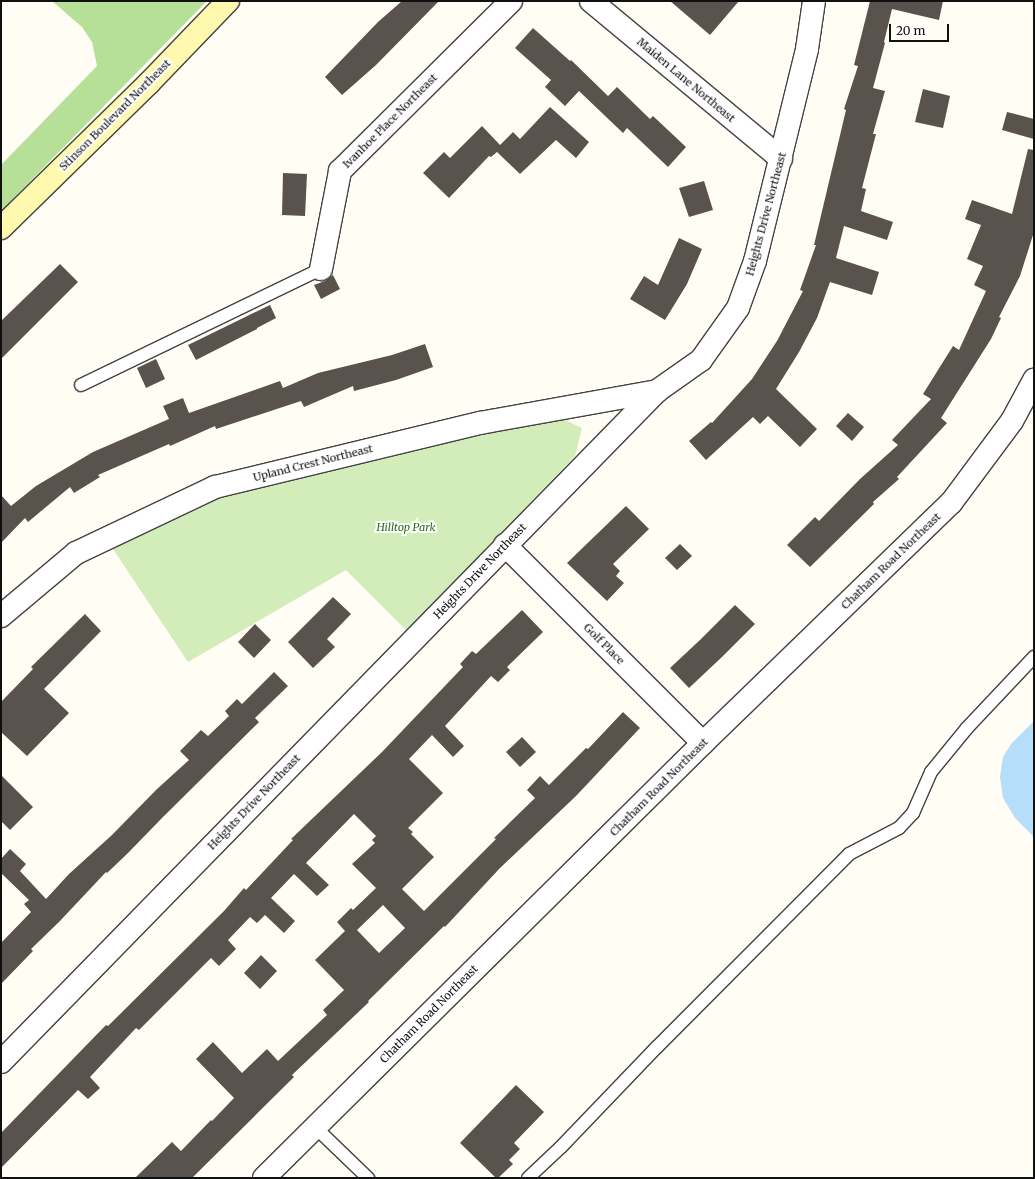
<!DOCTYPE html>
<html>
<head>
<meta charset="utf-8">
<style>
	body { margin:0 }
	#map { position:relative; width:1035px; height:1179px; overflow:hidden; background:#fffdf4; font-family:Merriweather,serif }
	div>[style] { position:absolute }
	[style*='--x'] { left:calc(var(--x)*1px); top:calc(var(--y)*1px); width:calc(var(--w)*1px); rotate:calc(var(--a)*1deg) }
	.green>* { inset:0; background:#d3edba }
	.forest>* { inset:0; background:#b6df98 }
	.water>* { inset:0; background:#b5defa }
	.building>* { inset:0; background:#5a524c }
	.roads { filter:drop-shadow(1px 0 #434343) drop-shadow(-1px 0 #434343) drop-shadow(0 1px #434343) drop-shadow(0 -1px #434343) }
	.lane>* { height:12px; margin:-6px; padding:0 6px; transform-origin:6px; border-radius:6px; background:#fff }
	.street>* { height:22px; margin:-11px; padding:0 11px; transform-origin:11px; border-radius:11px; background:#fff }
	.secondary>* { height:22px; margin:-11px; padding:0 11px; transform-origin:11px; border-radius:11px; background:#fff9af }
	span { translate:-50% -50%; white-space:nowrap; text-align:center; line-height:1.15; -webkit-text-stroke:4px #fff; paint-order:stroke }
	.street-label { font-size:11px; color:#101010 }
	.park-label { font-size:11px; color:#2a6e1b; font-style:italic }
	.frame { position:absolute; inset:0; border:2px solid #101010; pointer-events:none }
	.scale { position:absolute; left:889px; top:24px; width:60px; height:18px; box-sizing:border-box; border:2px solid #101010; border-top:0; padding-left:5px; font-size:12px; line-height:14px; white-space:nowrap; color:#101010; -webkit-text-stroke:3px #fff; paint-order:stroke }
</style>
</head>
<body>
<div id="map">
	<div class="green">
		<i style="clip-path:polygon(559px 417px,582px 428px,575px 456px,407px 631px,346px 570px,188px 662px,111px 546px,164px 521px,216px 499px,477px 435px)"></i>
	</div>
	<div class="forest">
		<i style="clip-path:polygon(52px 1px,207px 1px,1px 211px,1px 165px,97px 66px,92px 42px,82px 27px)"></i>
	</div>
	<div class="water">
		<i style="clip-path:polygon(1034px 721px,1034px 837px,1015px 818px,1003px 798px,1000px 777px,1003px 757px,1011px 744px)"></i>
	</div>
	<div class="building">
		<i style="clip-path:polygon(402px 1px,439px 1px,376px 65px,342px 95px,325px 77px,378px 22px)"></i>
		<i style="clip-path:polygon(670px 1px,739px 1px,710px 35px)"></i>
		<i style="clip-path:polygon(870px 1px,943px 1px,939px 20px,892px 9px,884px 42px,885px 43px,873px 88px,885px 91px,873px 134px,876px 134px,862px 188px,866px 189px,861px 211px,893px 222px,887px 240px,844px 226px,836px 258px,879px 272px,872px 295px,830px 282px,817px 318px,799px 352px,776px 389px,817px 429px,800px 447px,768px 416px,760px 424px,753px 417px,706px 460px,689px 441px,711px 422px,712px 423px,752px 379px,777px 341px,803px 291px,800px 290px,816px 245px,814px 245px,846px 110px,844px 109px,858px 66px,854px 65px)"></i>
		<i style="clip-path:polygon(533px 28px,570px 61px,571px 60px,608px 96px,617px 87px,650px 119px,653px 116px,686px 147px,668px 167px,627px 128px,623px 133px,579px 91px,565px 106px,545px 87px,551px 80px,515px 48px)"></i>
		<i style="clip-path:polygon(923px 89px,950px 96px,943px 128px,915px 122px)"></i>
		<i style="clip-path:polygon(550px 107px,589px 142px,576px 158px,556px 140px,520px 174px,497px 152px,491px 157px,489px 156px,449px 198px,423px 173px,444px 152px,450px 158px,482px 126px,500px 145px,513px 132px,520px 139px)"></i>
		<i style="clip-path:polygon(1007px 112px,1034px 119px,1034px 139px,1002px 130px)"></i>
		<i style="clip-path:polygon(1028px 149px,1034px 150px,1034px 232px,1020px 276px,999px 317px,1001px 318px,991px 339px,941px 418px,947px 423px,897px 477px,899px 479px,873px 502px,874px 504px,810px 567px,787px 545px,815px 517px,819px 521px,860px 479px,898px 445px,892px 440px,931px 399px,923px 394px,953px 346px,959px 350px,986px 291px,974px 285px,983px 266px,967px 259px,981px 225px,965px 219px,972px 200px,1012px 214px)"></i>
		<i style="clip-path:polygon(283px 173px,307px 174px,305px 216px,282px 215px)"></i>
		<i style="clip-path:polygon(704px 181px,713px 210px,689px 217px,679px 188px)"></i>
		<i style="clip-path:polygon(679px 238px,702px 249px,687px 284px,665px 320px,630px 299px,644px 276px,658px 285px)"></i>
		<i style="clip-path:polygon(60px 264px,78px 282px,1px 359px,1px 321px)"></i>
		<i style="clip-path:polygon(333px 275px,340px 289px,321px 299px,314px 285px,325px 281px)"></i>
		<i style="clip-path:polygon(270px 305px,276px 318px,257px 328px,257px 329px,196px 360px,188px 345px)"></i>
		<i style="clip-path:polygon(425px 344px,433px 367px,396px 380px,354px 391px,353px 386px,304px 407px,301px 401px,216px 429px,215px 426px,170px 446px,169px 444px,98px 475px,100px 477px,74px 493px,70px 487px,28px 522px,25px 518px,1px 543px,1px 495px,11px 506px,36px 486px,93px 452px,169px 419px,163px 406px,183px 398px,189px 413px,280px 381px,283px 388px,318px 373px,392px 355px)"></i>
		<i style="clip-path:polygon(156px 359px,165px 379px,146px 388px,137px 368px)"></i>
		<i style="clip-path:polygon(848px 413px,864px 427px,852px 441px,836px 426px)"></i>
		<i style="clip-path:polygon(626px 506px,649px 529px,613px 564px,620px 571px,616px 576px,624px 583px,607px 601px,567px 563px)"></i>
		<i style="clip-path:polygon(680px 544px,692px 556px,677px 570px,665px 558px)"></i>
		<i style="clip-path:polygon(333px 597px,351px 614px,327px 639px,335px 647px,313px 668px,288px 642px)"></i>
		<i style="clip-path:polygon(735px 605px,755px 624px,723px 656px,689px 688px,670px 668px,700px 640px)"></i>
		<i style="clip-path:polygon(evenodd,522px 610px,543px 632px,507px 667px,510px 670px,498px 682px,491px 676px,445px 726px,464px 746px,453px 757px,432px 735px,409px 759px,443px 793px,408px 828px,413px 832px,411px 834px,434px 857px,402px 889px,424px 911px,496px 839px,494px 838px,535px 798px,527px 790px,540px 776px,549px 785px,586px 748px,588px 749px,623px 712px,640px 728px,576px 796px,500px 868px,445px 927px,444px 926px,368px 1001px,369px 1002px,292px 1075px,294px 1077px,192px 1178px,135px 1178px,172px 1142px,181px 1151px,211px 1120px,212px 1121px,234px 1098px,196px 1059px,213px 1042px,242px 1073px,267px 1049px,278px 1061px,327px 1015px,323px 1010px,344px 990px,315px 960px,345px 931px,337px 922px,351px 908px,353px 910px,376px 888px,352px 864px,375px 843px,372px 840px,376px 836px,354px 814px,306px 863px,329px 885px,317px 896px,294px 874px,271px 898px,295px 921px,284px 933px,265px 915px,257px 923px,250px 917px,228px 940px,236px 949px,219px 966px,211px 958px,139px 1030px,136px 1028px,90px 1077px,100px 1088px,88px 1099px,78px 1090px,1px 1168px,1px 1133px,106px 1025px,108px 1026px,224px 911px,244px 888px,246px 890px,293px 840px,291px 839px,382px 752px,463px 667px,460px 664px,472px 651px,476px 654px,522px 610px,383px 905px,405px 928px,379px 953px,357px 930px,383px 905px)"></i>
		<i style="clip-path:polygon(85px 614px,101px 631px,44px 689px,69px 713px,27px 756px,1px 732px,1px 702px,33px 669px,31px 667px)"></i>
		<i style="clip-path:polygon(255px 624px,271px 640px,254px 658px,238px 642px)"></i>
		<i style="clip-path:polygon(274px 672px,288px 686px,255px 718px,259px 722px,162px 818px,127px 854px,107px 873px,106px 872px,59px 922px,31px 949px,33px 951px,1px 984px,1px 943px,31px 912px,24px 904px,29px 900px,1px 873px,1px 859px,10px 849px,26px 864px,20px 871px,46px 899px,69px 874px,112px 835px,156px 790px,189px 760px,180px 751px,201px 730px,208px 736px,229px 716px,225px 711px,237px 699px,242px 704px)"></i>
		<i style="clip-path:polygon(522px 737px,536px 752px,520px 767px,506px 752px)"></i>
		<i style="clip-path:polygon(1px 775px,33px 807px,10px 830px,1px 821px)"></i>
		<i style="clip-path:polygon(261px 955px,277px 971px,260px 989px,244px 973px)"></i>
		<i style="clip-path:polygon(516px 1085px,544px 1112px,514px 1143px,520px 1149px,509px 1160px,513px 1164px,498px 1178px,496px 1178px,460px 1143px)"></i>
	</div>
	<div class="roads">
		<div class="lane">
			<i style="--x:81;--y:385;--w:267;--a:-25.8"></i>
			<i style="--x:315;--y:1127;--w:74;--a:43.9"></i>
			<i style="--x:528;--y:1178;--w:45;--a:-43.2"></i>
			<i style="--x:561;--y:1147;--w:139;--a:-46.2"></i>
			<i style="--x:657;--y:1047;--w:272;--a:-45.1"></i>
			<i style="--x:849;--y:854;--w:56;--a:-27.5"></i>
			<i style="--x:899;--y:828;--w:21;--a:-47"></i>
			<i style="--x:913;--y:813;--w:45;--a:-66.3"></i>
			<i style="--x:931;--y:772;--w:57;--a:-50.7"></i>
			<i style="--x:967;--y:728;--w:98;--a:-46.7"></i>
		</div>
		<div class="street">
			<i style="--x:591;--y:1;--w:247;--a:39.7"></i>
			<i style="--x:321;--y:269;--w:100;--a:-79"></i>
			<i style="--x:340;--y:171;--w:241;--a:-44.8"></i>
			<i style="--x:505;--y:545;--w:280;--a:45"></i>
			<i style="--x:1;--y:616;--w:98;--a:-40"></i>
			<i style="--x:76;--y:553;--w:154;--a:-25.4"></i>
			<i style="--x:215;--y:487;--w:273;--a:-13.6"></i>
			<i style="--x:480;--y:423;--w:180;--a:-10.2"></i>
			<i style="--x:1;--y:1062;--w:938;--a:-45.65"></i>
			<i style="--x:657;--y:391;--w:54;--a:-35.2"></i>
			<i style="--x:701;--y:360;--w:64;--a:-54.6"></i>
			<i style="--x:738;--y:308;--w:50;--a:-70.1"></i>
			<i style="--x:755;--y:261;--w:218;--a:-76.2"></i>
			<i style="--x:807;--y:49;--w:49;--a:-81.7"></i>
			<i style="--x:264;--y:1178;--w:618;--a:-44.74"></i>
			<i style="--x:703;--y:743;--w:345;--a:-44.1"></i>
			<i style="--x:951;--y:503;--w:102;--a:-53.4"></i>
			<i style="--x:1012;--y:421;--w:47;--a:-61.8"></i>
		</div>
		<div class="secondary">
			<i style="--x:1;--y:228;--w:207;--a:-44.4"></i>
			<i style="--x:149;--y:83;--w:114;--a:-46.1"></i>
		</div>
	</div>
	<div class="street-label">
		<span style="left:686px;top:80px;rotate:40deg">Maiden Lane Northeast</span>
		<span style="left:115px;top:115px;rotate:-45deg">Stinson Boulevard Northeast</span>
		<span style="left:390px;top:121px;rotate:-45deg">Ivanhoe Place Northeast</span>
		<span style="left:766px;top:214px;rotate:-75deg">Heights Drive Northeast</span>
		<span style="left:313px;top:463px;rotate:-14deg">Upland Crest Northeast</span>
		<span style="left:891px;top:561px;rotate:-44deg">Chatham Road Northeast</span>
		<span style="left:480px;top:571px;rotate:-46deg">Heights Drive Northeast</span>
		<span style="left:604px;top:644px;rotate:45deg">Golf Place</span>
		<span style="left:659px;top:787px;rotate:-45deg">Chatham Road Northeast</span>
		<span style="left:254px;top:802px;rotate:-46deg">Heights Drive Northeast</span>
		<span style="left:429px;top:1014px;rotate:-45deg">Chatham Road Northeast</span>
	</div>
	<div class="park-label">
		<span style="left:406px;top:527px">Hilltop Park</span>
	</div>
	<div class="frame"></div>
	<div class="scale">20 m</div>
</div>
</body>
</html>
